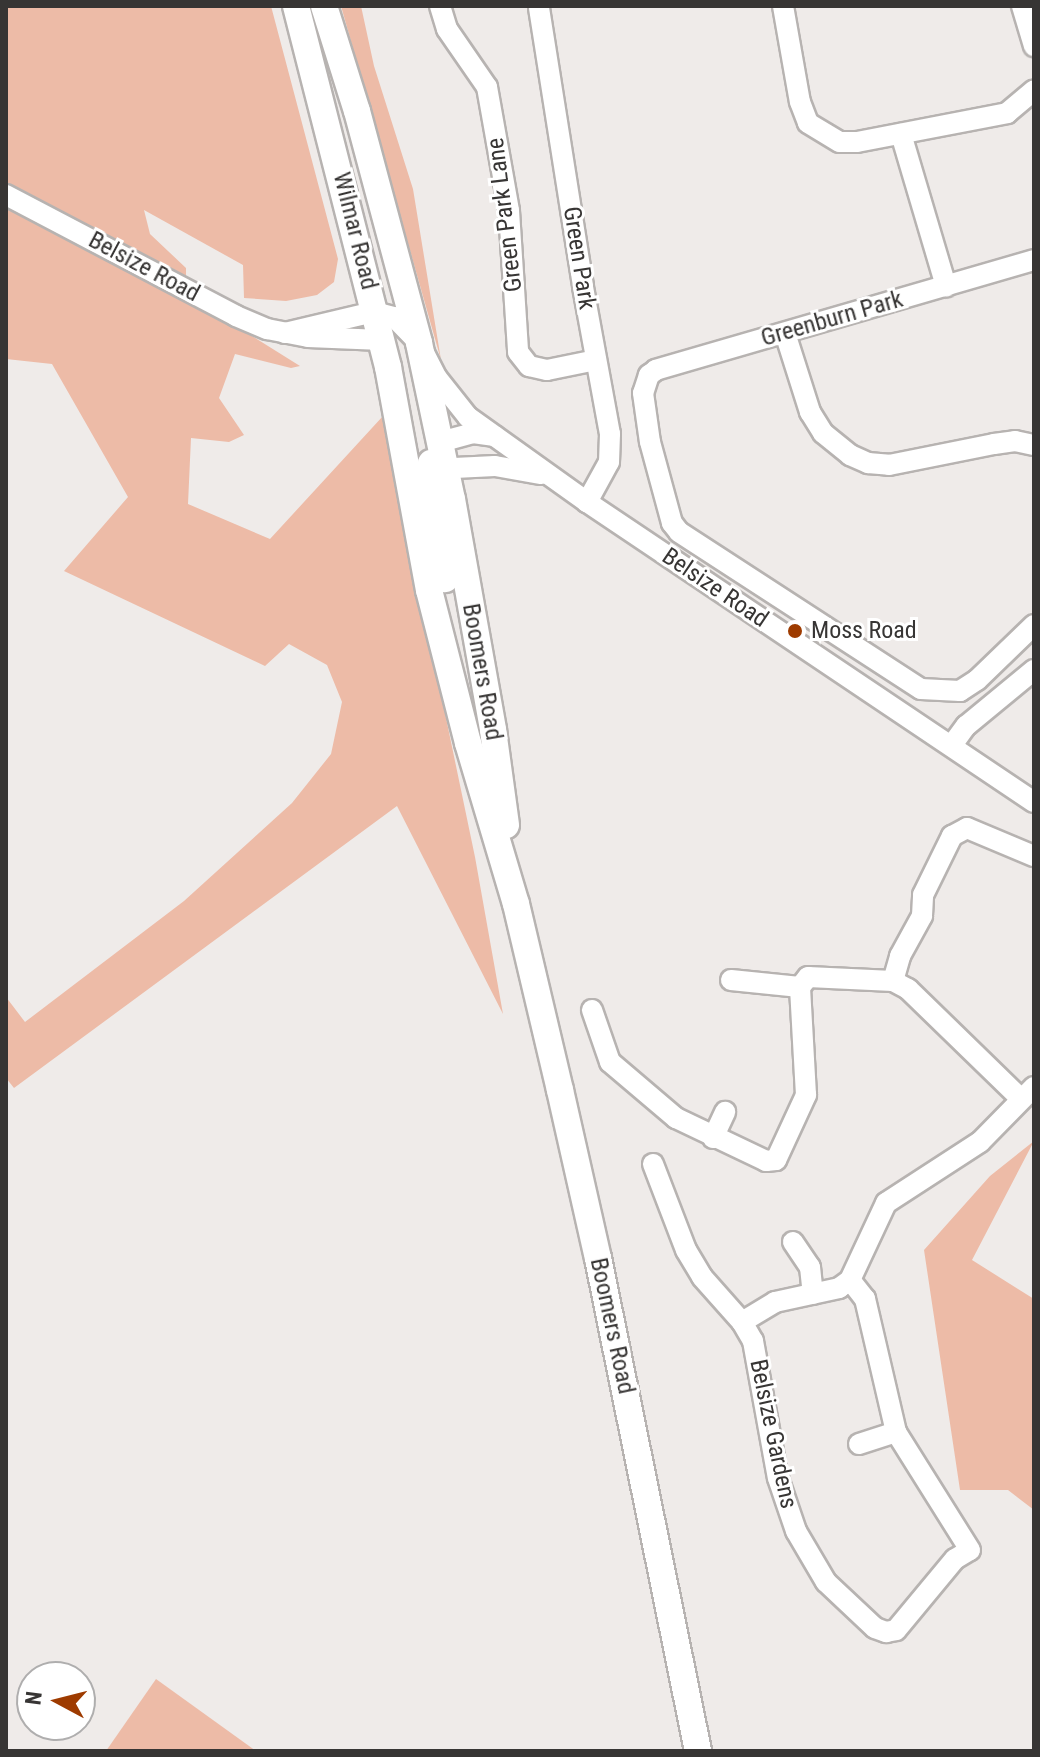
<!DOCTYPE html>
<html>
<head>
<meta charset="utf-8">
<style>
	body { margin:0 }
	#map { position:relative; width:1040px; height:1757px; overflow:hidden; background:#efebe9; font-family:"Roboto Condensed",sans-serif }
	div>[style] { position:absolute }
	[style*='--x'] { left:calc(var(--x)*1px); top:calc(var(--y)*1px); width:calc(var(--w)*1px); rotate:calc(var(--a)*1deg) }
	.green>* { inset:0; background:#edbba7 }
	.roads { filter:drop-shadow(2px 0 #b7b3b1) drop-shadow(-2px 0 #b7b3b1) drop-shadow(0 2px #b7b3b1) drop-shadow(0 -2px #b7b3b1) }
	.minor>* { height:20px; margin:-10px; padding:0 10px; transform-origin:10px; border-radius:10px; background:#fff }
	.major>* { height:26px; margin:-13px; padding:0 13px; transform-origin:13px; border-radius:13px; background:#fff }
	.dots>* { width:22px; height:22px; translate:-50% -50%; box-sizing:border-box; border:4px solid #fff; border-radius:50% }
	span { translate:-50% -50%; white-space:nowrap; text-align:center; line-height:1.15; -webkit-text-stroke:6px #fff; paint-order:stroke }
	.street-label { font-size:24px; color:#373534 }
	.poi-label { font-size:24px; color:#373534 }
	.left { translate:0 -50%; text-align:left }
	.frame { position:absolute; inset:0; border:8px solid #373534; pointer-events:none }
	.north { position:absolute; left:16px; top:1661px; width:80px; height:80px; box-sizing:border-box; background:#fff; border:2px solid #afaeae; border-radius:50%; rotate:277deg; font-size:22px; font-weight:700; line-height:32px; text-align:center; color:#373534 }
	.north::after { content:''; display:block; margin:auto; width:28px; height:36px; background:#9e3b00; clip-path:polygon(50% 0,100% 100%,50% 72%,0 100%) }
</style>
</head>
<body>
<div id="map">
	<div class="green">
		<i style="clip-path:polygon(6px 6px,271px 6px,338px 259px,334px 282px,317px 295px,286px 301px,244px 298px,243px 265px,144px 210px,150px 234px,186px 268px,186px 295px,300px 366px,291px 368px,235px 354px,219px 398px,244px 435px,229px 442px,191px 438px,188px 504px,270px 539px,383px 416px,475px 857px,503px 1014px,397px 806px,14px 1088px,6px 1078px,6px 997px,25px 1022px,184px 901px,292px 803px,331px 754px,342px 702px,327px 665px,289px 644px,265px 666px,64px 571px,128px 497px,52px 364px,6px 359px)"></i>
		<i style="clip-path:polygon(341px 6px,361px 6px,374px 66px,413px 189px,441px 360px)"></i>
		<i style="clip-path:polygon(1034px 1141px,972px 1260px,1034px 1299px,1034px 1510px,1008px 1490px,960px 1490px,924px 1250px,990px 1176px)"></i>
		<i style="clip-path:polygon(156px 1679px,256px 1751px,106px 1751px)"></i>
	</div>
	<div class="roads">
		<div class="minor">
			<i style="--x:440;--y:6;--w:24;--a:73"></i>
			<i style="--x:447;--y:29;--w:70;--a:55.4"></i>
			<i style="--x:487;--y:87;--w:126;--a:79.9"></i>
			<i style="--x:509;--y:211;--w:141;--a:86.3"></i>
			<i style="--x:518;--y:352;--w:18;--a:52"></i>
			<i style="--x:529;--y:366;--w:18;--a:13"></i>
			<i style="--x:547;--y:370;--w:50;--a:-11.5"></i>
			<i style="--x:783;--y:6;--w:97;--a:80"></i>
			<i style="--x:800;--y:102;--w:22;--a:69"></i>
			<i style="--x:808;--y:123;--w:37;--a:31"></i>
			<i style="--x:840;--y:142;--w:17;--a:0"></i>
			<i style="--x:857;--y:142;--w:153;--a:-10.9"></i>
			<i style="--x:1007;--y:113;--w:35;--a:-40"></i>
			<i style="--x:1022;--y:6;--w:42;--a:73.3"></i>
			<i style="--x:539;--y:8;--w:282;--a:81"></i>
			<i style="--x:583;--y:287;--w:149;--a:79.6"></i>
			<i style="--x:610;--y:434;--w:28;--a:92"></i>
			<i style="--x:609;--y:462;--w:46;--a:118.8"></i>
			<i style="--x:901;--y:134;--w:159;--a:73.5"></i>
			<i style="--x:6;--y:195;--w:260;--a:27.7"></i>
			<i style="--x:236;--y:316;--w:34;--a:23"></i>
			<i style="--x:267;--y:329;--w:42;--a:11"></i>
			<i style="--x:308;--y:337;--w:74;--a:2.3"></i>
			<i style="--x:1034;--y:260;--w:394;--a:163.8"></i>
			<i style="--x:656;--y:370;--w:9;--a:144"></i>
			<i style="--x:649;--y:375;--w:19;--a:108"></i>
			<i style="--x:643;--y:393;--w:49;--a:81.9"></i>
			<i style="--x:650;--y:442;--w:84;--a:74.8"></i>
			<i style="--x:672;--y:523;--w:11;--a:52"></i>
			<i style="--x:679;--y:532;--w:288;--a:33"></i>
			<i style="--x:921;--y:689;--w:39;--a:3"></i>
			<i style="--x:960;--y:691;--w:20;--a:-33"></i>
			<i style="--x:977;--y:680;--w:79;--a:-44"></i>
			<i style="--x:285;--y:333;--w:91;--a:-13.3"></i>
			<i style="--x:374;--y:312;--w:21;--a:14"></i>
			<i style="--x:394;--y:317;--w:36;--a:46"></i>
			<i style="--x:419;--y:343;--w:39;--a:63"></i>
			<i style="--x:437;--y:378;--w:50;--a:51.5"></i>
			<i style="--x:468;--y:417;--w:146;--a:35.5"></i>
			<i style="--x:587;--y:502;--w:538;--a:33.87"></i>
			<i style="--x:785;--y:333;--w:83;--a:72.4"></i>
			<i style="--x:810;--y:412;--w:25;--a:58"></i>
			<i style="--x:823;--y:433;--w:35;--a:39"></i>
			<i style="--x:850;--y:455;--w:20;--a:24"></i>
			<i style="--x:868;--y:463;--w:21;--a:5"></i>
			<i style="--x:889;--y:465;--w:107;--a:-11.3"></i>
			<i style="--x:994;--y:444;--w:21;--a:-8"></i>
			<i style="--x:1015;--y:441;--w:19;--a:12"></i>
			<i style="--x:440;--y:442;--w:34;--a:-15"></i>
			<i style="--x:473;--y:433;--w:22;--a:8"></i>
			<i style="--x:434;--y:469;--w:61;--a:-2.8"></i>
			<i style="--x:495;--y:466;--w:47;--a:9.9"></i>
			<i style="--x:952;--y:745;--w:24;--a:-54"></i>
			<i style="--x:966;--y:726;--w:88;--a:-39.5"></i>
			<i style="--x:731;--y:980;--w:69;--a:5.8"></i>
			<i style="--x:893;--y:981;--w:26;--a:-74"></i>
			<i style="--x:900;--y:956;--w:46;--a:-61.2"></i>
			<i style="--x:922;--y:916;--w:21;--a:-87"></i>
			<i style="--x:923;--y:895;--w:66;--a:-63.8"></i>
			<i style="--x:952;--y:836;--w:17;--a:-28"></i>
			<i style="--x:967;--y:828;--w:73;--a:22.7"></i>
			<i style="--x:592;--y:1010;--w:55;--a:70.9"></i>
			<i style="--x:610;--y:1062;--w:87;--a:40.3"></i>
			<i style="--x:676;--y:1118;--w:100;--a:25.5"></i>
			<i style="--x:766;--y:1161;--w:10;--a:-6"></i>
			<i style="--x:776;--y:1160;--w:72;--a:-65.2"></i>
			<i style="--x:806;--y:1095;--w:108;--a:-93.2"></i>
			<i style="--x:800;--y:987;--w:13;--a:-51"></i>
			<i style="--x:808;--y:977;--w:85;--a:2.7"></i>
			<i style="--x:893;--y:981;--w:17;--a:28"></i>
			<i style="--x:908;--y:989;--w:158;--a:44.2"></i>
			<i style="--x:713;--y:1138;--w:29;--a:-65"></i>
			<i style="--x:653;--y:1164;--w:92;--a:69"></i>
			<i style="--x:686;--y:1250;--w:31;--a:59"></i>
			<i style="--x:702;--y:1277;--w:60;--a:48.4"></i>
			<i style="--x:742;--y:1322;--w:22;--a:60"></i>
			<i style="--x:753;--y:1341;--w:139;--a:79.7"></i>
			<i style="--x:778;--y:1478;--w:56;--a:71.2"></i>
			<i style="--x:796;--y:1531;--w:59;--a:59.5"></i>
			<i style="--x:826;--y:1582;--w:67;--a:43.2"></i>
			<i style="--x:875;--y:1628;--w:12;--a:20"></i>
			<i style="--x:886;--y:1632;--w:10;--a:-11"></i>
			<i style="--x:896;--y:1630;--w:92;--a:-50.3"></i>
			<i style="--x:955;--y:1559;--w:17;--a:-31"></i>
			<i style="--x:970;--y:1550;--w:139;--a:-122.1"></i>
			<i style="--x:896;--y:1432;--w:137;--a:-103.1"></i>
			<i style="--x:865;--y:1299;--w:24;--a:-128"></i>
			<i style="--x:793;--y:1242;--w:30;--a:56"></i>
			<i style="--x:810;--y:1267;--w:27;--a:84"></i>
			<i style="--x:742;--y:1322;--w:39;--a:-31"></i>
			<i style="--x:775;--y:1302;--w:66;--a:-12.3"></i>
			<i style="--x:839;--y:1288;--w:14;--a:-36"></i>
			<i style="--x:850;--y:1280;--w:85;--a:-64.9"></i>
			<i style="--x:886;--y:1203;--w:112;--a:-33"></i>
			<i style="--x:980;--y:1142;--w:77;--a:-45.5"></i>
			<i style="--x:859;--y:1444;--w:39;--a:-18"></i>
		</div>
		<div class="major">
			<i style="--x:296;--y:6;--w:373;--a:75.7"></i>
			<i style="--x:388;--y:367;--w:227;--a:79.6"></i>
			<i style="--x:429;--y:590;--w:158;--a:75.7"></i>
			<i style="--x:468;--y:743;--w:168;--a:73.4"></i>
			<i style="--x:516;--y:904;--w:191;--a:76.7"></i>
			<i style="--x:560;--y:1090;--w:172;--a:77.3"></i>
			<i style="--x:598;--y:1258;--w:503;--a:78.53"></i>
			<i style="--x:324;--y:6;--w:110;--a:72.6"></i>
			<i style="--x:357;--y:111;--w:240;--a:75"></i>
			<i style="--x:419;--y:343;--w:159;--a:78.1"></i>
			<i style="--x:452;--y:499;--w:235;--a:79.9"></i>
			<i style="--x:493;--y:730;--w:96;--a:82.2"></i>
			<i style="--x:431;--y:463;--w:117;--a:83.1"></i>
		</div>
	</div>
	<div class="dots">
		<i style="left:795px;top:631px;background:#9e3b00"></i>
	</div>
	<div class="street-label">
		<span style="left:505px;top:215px;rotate:-97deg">Green Park Lane</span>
		<span style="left:355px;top:231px;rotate:76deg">Wilmar Road</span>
		<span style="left:579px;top:258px;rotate:81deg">Green Park</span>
		<span style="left:144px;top:267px;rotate:28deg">Belsize Road</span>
		<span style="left:832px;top:319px;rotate:-16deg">Greenburn Park</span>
		<span style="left:715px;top:588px;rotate:34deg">Belsize Road</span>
		<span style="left:482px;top:672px;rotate:80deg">Boomers Road</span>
		<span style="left:612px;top:1326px;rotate:78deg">Boomers Road</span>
		<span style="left:773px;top:1434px;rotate:78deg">Belsize Gardens</span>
	</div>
	<div class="poi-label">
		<span class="left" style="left:811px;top:631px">Moss Road</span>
	</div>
	<div class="frame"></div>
	<div class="north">N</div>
</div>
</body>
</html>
